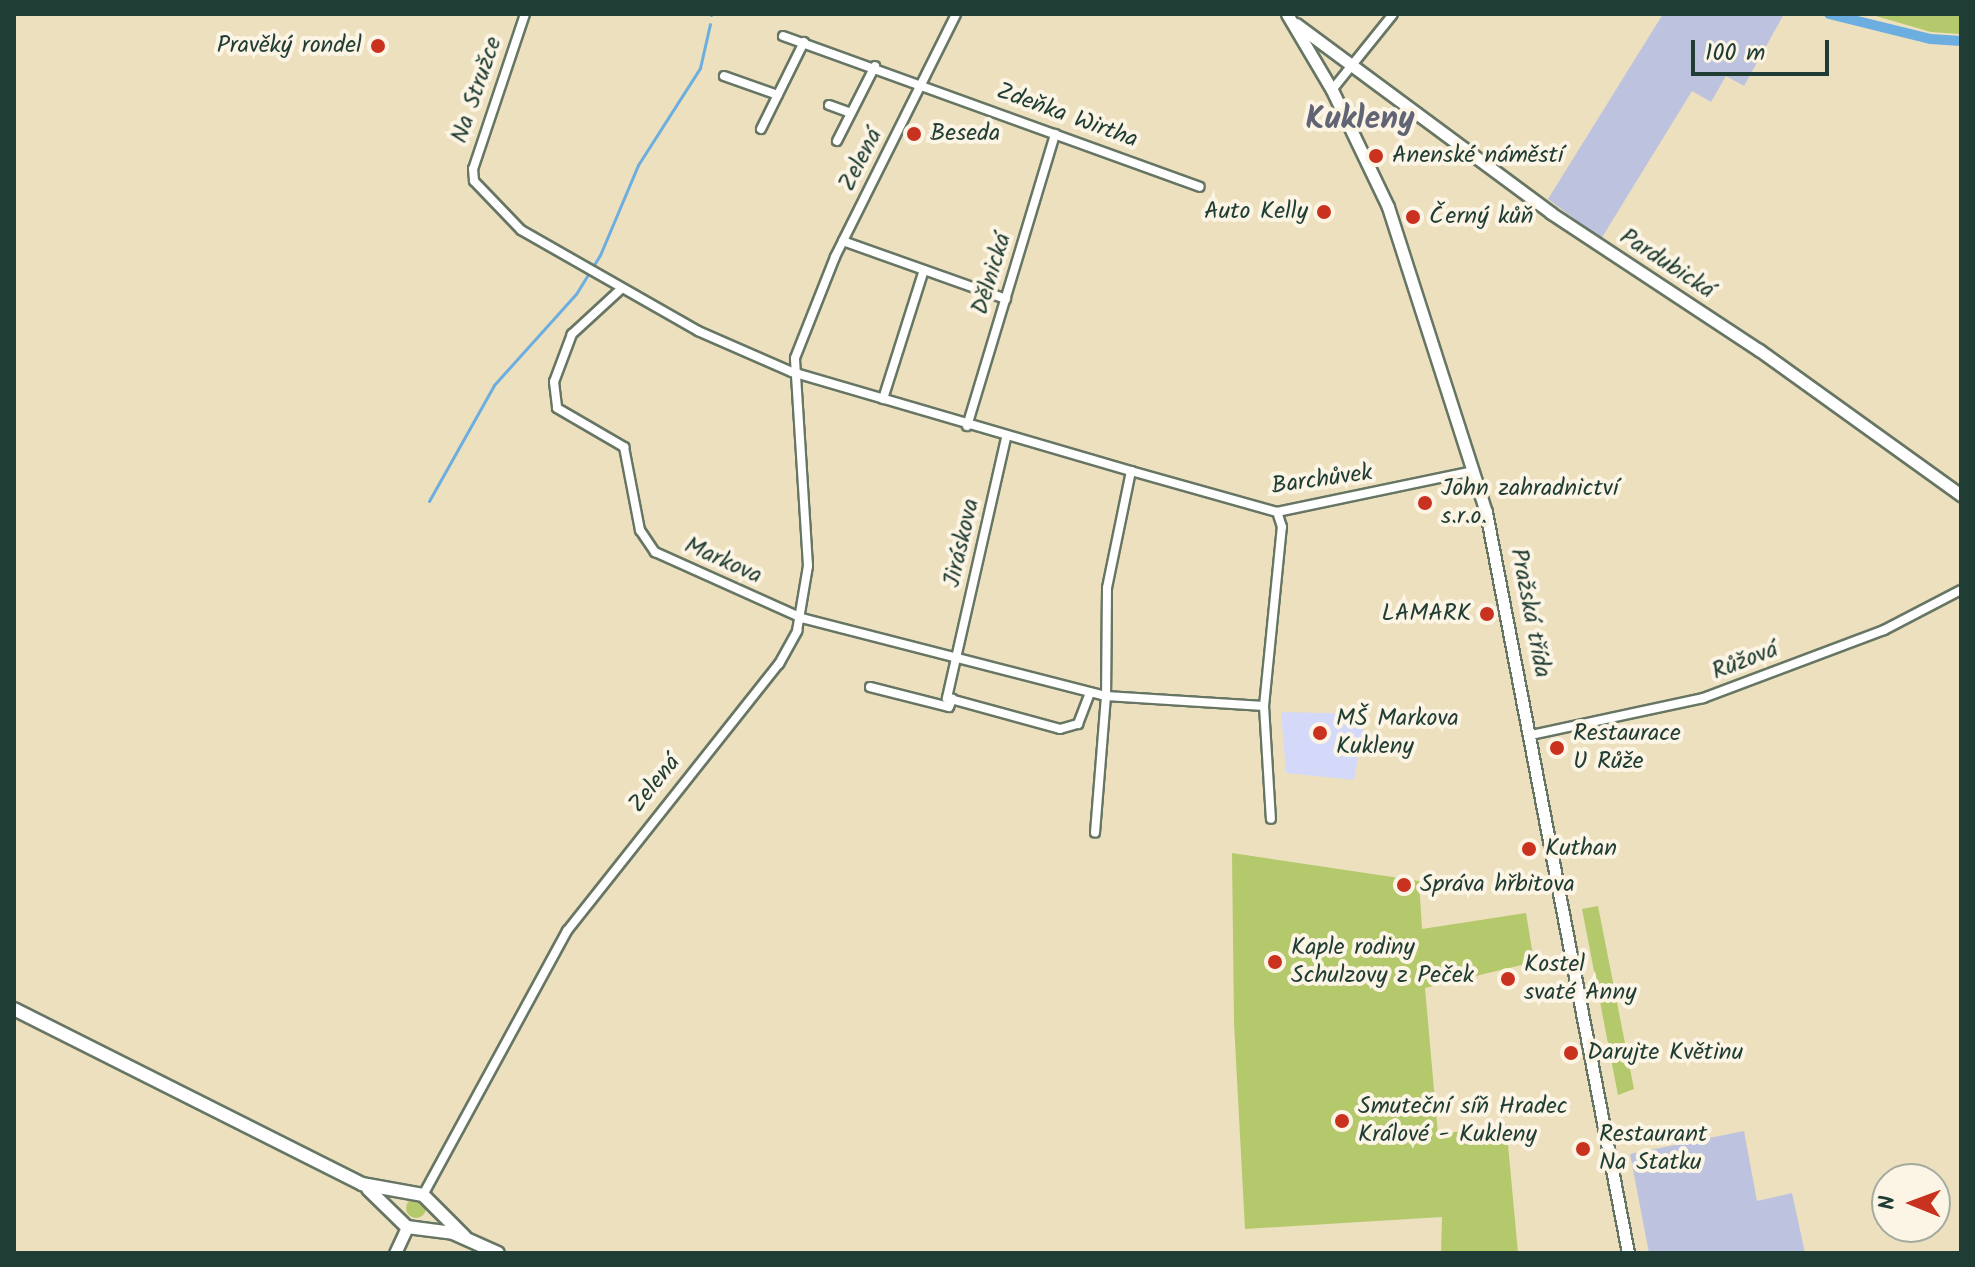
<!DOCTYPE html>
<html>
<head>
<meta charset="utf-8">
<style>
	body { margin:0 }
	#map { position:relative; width:1975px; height:1267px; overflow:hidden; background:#ede0be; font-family:Kalam,sans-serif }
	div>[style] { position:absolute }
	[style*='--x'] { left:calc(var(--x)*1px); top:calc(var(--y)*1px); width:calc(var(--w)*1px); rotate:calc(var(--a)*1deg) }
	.built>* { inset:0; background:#d4d8f9 }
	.industrial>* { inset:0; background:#bdc3de }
	.green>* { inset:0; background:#b4c86c }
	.round { border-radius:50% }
	.stream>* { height:3px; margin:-1.5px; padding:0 1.5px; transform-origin:1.5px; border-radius:1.5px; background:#6caee0 }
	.canal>* { height:10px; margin:-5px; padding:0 5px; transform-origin:5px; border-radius:5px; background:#6caee0 }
	.roads { filter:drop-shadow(2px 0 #677664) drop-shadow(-2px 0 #677664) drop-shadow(0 2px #677664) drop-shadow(0 -2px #677664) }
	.minor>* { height:8px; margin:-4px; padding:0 4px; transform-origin:4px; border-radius:4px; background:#fff }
	.tertiary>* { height:11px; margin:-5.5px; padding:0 5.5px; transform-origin:5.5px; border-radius:5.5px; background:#fff }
	.secondary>* { height:12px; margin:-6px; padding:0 6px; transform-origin:6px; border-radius:6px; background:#fff }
	.dots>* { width:22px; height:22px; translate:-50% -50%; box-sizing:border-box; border:4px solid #fcf5e5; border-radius:50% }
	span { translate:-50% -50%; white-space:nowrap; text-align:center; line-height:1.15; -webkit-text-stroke:8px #fcf5e5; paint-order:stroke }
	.poi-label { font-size:24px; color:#1f3d34 }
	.right { translate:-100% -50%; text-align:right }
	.left { translate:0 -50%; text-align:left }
	.street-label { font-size:24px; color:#1f3d34 }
	.district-label { font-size:32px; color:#616475; font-weight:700 }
	.frame { position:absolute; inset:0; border:16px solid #1f3d34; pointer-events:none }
	.north { position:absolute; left:1871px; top:1163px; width:80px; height:80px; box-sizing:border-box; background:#fcf5e5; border:2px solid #a4ab9e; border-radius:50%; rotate:271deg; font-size:22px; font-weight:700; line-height:32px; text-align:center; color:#1f3d34 }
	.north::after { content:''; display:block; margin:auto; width:28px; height:36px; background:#c8321e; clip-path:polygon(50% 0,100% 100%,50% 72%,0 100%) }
	.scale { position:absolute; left:1691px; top:40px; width:138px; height:36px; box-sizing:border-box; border:4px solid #1f3d34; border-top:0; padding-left:10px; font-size:24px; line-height:28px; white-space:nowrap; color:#1f3d34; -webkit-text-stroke:6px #fcf5e5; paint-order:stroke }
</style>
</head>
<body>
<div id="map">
	<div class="built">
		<i style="clip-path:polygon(1281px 712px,1366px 714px,1354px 780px,1286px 773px)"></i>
	</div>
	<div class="industrial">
		<i style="clip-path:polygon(1663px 14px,1784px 14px,1744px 86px,1726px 76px,1711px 102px,1692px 91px,1601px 239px,1548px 199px)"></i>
		<i style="clip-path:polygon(1744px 1131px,1757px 1201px,1792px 1193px,1805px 1253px,1649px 1253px,1630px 1154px)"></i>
	</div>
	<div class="green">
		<i style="clip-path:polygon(1869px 14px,1961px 14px,1961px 34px,1931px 32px)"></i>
		<i style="clip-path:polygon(1232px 853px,1419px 881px,1422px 929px,1526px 913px,1534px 962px,1425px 988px,1438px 1135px,1506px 1123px,1518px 1253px,1441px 1253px,1442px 1217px,1245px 1229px,1234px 1023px)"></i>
		<i style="clip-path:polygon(1598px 906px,1634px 1089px,1618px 1095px,1582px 909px)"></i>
		<i class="round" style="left:406px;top:1198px;width:20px;height:20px"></i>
	</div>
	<div class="stream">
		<i style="--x:711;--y:15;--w:1;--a:-90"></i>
		<i style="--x:429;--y:501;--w:133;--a:-60.7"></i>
		<i style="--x:494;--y:385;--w:122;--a:-48"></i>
		<i style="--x:576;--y:294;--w:46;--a:-58.4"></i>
		<i style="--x:600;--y:255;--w:98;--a:-67.1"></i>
		<i style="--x:638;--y:165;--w:115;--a:-57.4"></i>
		<i style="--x:700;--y:68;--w:45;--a:-77.2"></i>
	</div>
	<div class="canal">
		<i style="--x:1829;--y:14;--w:105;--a:13.8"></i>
		<i style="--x:1931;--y:39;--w:30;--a:4"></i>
	</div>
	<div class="roads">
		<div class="minor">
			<i style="--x:525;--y:14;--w:163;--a:108.5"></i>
			<i style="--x:473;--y:169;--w:12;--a:85"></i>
			<i style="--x:474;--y:181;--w:68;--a:46.2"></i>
			<i style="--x:521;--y:230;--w:204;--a:29.7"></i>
			<i style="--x:698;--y:331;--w:103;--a:23.6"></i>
			<i style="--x:792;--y:372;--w:353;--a:16.3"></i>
			<i style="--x:1131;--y:471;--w:119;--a:101.6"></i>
			<i style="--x:1107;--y:588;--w:108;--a:90.5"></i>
			<i style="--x:1106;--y:696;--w:137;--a:94.6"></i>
			<i style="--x:783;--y:36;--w:443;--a:19.9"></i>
			<i style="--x:724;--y:76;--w:57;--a:19.4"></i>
			<i style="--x:1332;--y:90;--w:97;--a:-51.2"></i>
			<i style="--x:829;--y:105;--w:23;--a:20"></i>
			<i style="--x:761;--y:129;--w:97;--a:-63.7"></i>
			<i style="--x:837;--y:141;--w:84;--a:-63.1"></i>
			<i style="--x:843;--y:241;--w:173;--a:19.6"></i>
			<i style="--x:621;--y:289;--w:67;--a:137.4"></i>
			<i style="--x:572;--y:334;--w:51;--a:110.6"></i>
			<i style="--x:554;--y:382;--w:26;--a:83"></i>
			<i style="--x:557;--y:408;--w:78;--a:30.2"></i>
			<i style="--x:624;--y:447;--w:85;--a:79.1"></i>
			<i style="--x:640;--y:530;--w:27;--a:56"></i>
			<i style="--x:655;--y:552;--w:161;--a:24.2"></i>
			<i style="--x:802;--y:618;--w:314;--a:14.4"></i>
			<i style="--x:1106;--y:696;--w:158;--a:3.6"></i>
			<i style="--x:1264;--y:706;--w:180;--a:-84.3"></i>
			<i style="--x:1282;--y:527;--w:16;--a:-108"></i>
			<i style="--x:883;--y:399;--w:135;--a:-72.4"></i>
			<i style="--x:967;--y:426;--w:305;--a:-73.2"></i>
			<i style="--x:1006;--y:438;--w:267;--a:102.8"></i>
			<i style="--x:947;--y:698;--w:117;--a:15.3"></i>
			<i style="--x:1060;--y:729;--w:19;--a:-16"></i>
			<i style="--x:1078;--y:724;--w:34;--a:-69"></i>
			<i style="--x:1131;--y:471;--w:152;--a:15.7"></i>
			<i style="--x:1277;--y:512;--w:201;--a:-11.8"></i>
			<i style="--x:870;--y:687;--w:81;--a:14.2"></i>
			<i style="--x:949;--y:707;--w:9;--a:-69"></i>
			<i style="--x:1264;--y:706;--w:113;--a:86.5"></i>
			<i style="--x:1531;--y:735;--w:176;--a:-12.1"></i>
			<i style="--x:1703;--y:698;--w:193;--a:-20.6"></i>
			<i style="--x:1884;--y:630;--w:87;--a:-27.5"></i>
			<i style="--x:423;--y:1195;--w:301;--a:-61.4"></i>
			<i style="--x:567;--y:931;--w:341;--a:-51.6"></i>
			<i style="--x:779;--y:664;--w:38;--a:-61"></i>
			<i style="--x:797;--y:631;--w:66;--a:-80.4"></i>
			<i style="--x:808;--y:566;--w:208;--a:-93.6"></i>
			<i style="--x:795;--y:358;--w:109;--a:-68.4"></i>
			<i style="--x:835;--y:257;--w:271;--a:-63.5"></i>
		</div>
		<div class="tertiary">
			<i style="--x:1287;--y:14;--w:88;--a:59.4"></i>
			<i style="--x:1332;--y:90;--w:130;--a:64.4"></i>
			<i style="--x:1388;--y:207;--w:320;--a:72.2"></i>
			<i style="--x:1486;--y:512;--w:754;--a:79.15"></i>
			<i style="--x:1296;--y:24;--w:317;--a:36.5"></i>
			<i style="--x:1551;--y:213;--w:249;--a:33.4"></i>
			<i style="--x:1759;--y:350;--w:249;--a:35.7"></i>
			<i style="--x:395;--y:1253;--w:29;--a:-65"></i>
		</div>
		<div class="secondary">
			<i style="--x:14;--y:1009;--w:390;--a:26.7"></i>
			<i style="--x:362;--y:1184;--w:62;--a:10.2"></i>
			<i style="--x:423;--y:1195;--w:59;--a:45"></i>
			<i style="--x:368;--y:1189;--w:54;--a:44.3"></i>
			<i style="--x:407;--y:1227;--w:46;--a:7.4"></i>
			<i style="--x:453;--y:1233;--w:49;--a:24"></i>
		</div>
	</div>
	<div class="dots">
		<i style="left:378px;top:46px;background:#c8321e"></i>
		<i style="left:914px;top:134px;background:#c8321e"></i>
		<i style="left:1376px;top:156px;background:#c8321e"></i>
		<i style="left:1324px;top:212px;background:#c8321e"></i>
		<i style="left:1413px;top:217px;background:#c8321e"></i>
		<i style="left:1425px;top:503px;background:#c8321e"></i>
		<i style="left:1487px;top:614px;background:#c8321e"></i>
		<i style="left:1320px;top:733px;background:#c8321e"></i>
		<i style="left:1557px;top:748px;background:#c8321e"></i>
		<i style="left:1529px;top:849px;background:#c8321e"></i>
		<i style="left:1404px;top:885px;background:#c8321e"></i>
		<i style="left:1275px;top:962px;background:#c8321e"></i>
		<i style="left:1508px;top:979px;background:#c8321e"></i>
		<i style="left:1571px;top:1053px;background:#c8321e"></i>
		<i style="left:1342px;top:1121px;background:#c8321e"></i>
		<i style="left:1583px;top:1149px;background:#c8321e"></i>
	</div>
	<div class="poi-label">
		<span class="right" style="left:362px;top:46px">Pravěký rondel</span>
		<span class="left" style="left:930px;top:134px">Beseda</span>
		<span class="left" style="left:1392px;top:156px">Anenské náměstí</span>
		<span class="right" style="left:1308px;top:212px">Auto Kelly</span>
		<span class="left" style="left:1429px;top:217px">Černý kůň</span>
		<span class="left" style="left:1441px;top:503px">John zahradnictví<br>s.r.o.</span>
		<span class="right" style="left:1471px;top:614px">LAMARK</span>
		<span class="left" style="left:1336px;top:733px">MŠ Markova<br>Kukleny</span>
		<span class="left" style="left:1573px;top:748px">Restaurace<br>U Růže</span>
		<span class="left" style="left:1545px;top:849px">Kuthan</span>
		<span class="left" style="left:1420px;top:885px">Správa hřbitova</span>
		<span class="left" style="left:1291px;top:962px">Kaple rodiny<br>Schulzovy z Peček</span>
		<span class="left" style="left:1524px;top:979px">Kostel<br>svaté Anny</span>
		<span class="left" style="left:1587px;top:1053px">Darujte Květinu</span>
		<span class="left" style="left:1358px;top:1121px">Smuteční síň Hradec<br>Králové - Kukleny</span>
		<span class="left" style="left:1599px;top:1149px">Restaurant<br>Na Statku</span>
	</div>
	<div class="street-label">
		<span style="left:477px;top:90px;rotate:-71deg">Na Stružce</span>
		<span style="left:1067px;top:116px;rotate:20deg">Zdeňka Wirtha</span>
		<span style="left:861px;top:160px;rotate:-63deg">Zelená</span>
		<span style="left:1667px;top:264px;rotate:33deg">Pardubická</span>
		<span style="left:992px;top:274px;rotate:-73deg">Dělnická</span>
		<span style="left:1322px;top:480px;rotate:-8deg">Barchůvek</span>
		<span style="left:962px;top:543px;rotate:-77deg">Jiráskova</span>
		<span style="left:723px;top:561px;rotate:24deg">Markova</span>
		<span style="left:1530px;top:613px;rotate:79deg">Pražská třída</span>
		<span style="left:1745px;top:661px;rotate:-21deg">Růžová</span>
		<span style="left:655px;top:784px;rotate:-51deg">Zelená</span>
	</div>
	<div class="district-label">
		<span style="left:1360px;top:120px">Kukleny</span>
	</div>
	<div class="frame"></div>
	<div class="north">N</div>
	<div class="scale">100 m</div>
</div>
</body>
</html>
